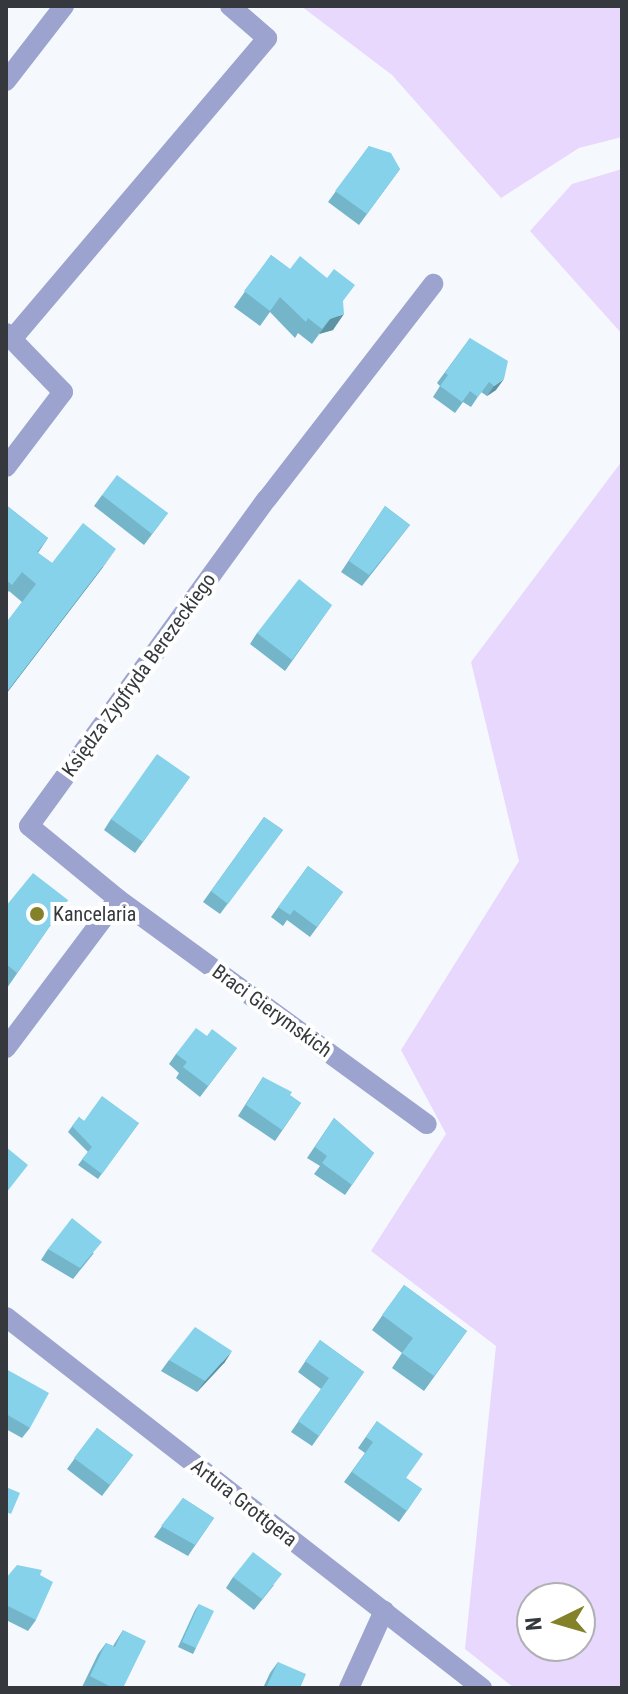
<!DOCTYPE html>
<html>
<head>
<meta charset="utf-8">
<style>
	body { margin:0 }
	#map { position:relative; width:628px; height:1694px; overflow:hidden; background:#f5f9fd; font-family:"Roboto Condensed",sans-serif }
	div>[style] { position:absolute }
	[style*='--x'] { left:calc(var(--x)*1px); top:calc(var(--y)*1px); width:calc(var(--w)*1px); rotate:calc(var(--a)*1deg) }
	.green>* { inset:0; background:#e8d8fd }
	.minor>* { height:20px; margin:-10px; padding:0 10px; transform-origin:10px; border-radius:10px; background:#9ba3ce }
	.wall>* { inset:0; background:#74b5ca }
	.shaded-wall>* { inset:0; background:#5e93a4 }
	.building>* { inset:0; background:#87d2eb }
	.dots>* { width:22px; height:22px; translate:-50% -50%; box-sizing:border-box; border:4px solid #fff; border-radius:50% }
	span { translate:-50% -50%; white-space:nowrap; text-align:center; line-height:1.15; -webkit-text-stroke:8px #fff; paint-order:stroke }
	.street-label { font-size:20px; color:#35393d }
	.poi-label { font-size:20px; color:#35393d }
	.left { translate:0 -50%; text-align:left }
	.frame { position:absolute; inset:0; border:8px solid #35393d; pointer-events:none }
	.north { position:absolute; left:516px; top:1582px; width:80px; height:80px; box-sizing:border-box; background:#fff; border:2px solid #aeb0b1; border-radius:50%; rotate:265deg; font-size:22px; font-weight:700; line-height:32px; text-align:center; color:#35393d }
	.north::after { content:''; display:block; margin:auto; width:28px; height:36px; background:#848129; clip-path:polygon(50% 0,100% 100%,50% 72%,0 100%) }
</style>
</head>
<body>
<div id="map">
	<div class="green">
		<i style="clip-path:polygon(301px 6px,622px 6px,622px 137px,579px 148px,501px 198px,392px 75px)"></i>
		<i style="clip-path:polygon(622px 169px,622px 334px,530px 231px,572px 184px)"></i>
		<i style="clip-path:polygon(evenodd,622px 461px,622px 1688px,514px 1688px,465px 1649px,496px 1346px,371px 1251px,446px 1134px,401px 1050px,519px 861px,471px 662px,622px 461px,532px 1598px,580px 1598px,580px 1646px,532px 1646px,532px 1598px)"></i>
	</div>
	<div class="minor">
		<i style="--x:6;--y:81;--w:95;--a:-52.3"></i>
		<i style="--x:6;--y:333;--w:82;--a:46"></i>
		<i style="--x:63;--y:392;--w:94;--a:127.2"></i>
		<i style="--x:13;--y:338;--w:393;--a:-49.7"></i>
		<i style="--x:267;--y:38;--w:49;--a:-139.1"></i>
		<i style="--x:118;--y:899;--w:382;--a:36.1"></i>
		<i style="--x:6;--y:1048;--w:186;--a:-53.1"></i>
		<i style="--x:118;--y:899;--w:115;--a:-140.6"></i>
		<i style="--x:29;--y:826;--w:404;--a:-54"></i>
		<i style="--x:267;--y:499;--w:272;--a:-52.3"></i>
		<i style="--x:6;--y:1317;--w:604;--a:37.93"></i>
		<i style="--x:349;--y:1688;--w:85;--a:-65.6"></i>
	</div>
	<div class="wall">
		<i style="clip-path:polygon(369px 146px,400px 169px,359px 225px,328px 202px)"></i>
		<i style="clip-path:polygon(271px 255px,290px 269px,343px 301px,333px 330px,319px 334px,312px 344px,298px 333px,295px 338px,270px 312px,260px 326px,234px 307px)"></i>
		<i style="clip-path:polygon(470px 338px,496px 390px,487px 396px,481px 392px,471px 407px,463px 402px,455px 413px,433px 397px,440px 386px,437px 383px)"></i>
		<i style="clip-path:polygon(102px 495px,168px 513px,144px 545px,94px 506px)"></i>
		<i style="clip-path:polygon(6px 505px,48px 538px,38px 553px,52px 563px,103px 567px,6px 694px,6px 623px,22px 602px,9px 591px,6px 594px)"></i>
		<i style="clip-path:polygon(385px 506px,410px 525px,362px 586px,341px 572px)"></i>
		<i style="clip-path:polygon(332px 605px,285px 671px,250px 644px,257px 633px)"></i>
		<i style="clip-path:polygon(190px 777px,135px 853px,104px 830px,111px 819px)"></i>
		<i style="clip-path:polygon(264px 817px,283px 830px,220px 914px,203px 902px)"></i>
		<i style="clip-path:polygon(308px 866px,343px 892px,310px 937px,287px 920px,283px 926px,271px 917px)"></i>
		<i style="clip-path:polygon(68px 900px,7px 988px,6px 906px)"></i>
		<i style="clip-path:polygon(207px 1036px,237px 1048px,200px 1097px,176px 1078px,179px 1073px,169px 1064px,176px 1054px)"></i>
		<i style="clip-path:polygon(263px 1077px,301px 1103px,275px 1141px,238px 1116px)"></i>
		<i style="clip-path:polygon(79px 1117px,84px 1121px,139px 1123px,98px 1179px,78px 1165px,88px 1152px,68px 1132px)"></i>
		<i style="clip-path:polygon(334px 1118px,374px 1153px,345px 1195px,314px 1174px,320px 1166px,307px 1158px)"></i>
		<i style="clip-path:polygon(48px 1249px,94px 1253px,73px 1279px,41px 1260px)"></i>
		<i style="clip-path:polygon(404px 1285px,467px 1331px,424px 1391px,392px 1368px,402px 1353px,372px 1330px)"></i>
		<i style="clip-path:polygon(320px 1340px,364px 1372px,312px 1446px,291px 1432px,321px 1389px,298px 1372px)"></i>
		<i style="clip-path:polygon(169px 1360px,225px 1362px,197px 1392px,161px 1371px)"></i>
		<i style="clip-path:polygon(6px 1369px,30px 1428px,22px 1438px,6px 1429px)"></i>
		<i style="clip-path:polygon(377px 1421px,406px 1478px,422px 1489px,399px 1522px,344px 1482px,365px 1453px,358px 1448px)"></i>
		<i style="clip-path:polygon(97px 1428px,133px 1455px,102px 1496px,67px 1469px)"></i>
		<i style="clip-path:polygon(183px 1498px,214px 1518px,188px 1556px,154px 1537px)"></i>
		<i style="clip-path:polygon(233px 1577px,274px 1585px,254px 1610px,226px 1588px)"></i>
		<i style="clip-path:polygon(6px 1578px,36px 1620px,28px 1631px,6px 1620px)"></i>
		<i style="clip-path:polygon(199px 1604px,196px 1648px,193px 1654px,178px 1647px,195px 1610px)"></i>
		<i style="clip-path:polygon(123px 1630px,123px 1688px,82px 1687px,98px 1654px,106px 1643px,113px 1646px)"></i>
		<i style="clip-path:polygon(278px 1662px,300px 1688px,263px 1688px,270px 1673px)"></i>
	</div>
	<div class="shaded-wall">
		<i style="clip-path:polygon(344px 314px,333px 330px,319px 334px,312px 344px,330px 319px)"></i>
		<i style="clip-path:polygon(504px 379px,496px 390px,487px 396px,494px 386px)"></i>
		<i style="clip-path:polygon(116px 549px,103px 567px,6px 694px,6px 693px)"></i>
		<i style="clip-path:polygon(232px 1351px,225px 1362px,197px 1392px,205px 1381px)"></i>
	</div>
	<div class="building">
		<i style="clip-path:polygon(369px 146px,391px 153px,400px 169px,367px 214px,335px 191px)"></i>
		<i style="clip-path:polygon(271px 255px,290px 269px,300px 256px,327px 278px,334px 269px,355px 285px,343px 301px,344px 314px,330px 319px,322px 329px,308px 318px,306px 322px,280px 297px,270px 311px,244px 291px)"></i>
		<i style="clip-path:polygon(470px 338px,508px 361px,504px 379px,494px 386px,489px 382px,478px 397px,470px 391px,462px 402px,440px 386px,448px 375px,445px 373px)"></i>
		<i style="clip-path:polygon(117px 475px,168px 513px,152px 534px,102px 495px)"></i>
		<i style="clip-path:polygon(6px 505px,48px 538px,37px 552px,52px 563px,83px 523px,116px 549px,6px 693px,6px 623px,36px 584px,22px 572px,12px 585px,6px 580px)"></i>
		<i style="clip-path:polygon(385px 506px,410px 525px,369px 575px,349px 561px)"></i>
		<i style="clip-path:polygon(299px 579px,332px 605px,292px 660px,257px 633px)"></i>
		<i style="clip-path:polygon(157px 754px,190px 777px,143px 842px,111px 819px)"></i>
		<i style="clip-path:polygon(264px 817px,283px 830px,228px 904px,211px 891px)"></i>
		<i style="clip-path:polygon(308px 866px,343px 892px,317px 927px,294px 910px,290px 915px,278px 907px)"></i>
		<i style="clip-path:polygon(33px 873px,68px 900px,17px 973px,6px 964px,6px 906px)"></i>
		<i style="clip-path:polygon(196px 1028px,207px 1036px,212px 1029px,237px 1048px,208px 1086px,183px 1067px,187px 1062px,176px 1054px)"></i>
		<i style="clip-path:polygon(263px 1077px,292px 1092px,290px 1095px,301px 1103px,282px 1130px,246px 1105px)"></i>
		<i style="clip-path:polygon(102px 1096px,139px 1123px,102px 1174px,82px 1159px,92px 1147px,72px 1126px,79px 1117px,84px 1121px)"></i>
		<i style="clip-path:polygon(334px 1118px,374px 1153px,352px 1185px,322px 1163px,327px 1156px,315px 1147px)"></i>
		<i style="clip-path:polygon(6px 1147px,28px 1165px,6px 1193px)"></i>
		<i style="clip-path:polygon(72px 1218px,102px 1242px,80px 1268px,48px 1249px)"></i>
		<i style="clip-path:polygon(404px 1285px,467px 1331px,434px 1376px,402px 1353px,413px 1338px,382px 1315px)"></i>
		<i style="clip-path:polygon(195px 1327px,232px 1351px,205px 1381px,169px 1360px)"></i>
		<i style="clip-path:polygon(320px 1340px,364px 1372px,319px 1436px,298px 1421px,329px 1378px,305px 1361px)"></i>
		<i style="clip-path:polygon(6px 1369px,49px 1393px,30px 1428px,6px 1414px)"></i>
		<i style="clip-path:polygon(377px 1421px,423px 1454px,406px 1478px,422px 1489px,407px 1511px,352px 1472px,373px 1442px,366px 1437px)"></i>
		<i style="clip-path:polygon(97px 1428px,133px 1455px,110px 1485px,74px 1458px)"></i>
		<i style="clip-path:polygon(6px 1487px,20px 1493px,11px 1514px,6px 1512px)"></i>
		<i style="clip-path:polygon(183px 1498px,214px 1518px,195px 1545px,161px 1526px)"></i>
		<i style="clip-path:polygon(253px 1552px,282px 1574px,262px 1599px,233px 1577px)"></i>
		<i style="clip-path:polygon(17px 1565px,42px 1570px,40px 1575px,53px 1582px,36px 1620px,6px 1605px,6px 1593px,8px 1588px,6px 1586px,6px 1578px)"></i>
		<i style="clip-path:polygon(199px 1604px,214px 1611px,196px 1648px,182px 1642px)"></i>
		<i style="clip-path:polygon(123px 1630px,146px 1641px,123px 1688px,113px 1688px,90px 1676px,106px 1643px,115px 1647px)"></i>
		<i style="clip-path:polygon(278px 1662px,306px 1674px,300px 1688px,266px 1688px)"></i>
	</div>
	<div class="dots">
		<i style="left:37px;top:914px;background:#848129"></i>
	</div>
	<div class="street-label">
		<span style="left:139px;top:675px;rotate:-54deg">Księdza Zygfryda Berezeckiego</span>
		<span style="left:272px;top:1011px;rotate:36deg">Braci Gierymskich</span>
		<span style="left:244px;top:1503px;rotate:38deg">Artura Grottgera</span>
	</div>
	<div class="poi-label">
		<span class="left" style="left:53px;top:914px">Kancelaria</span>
	</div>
	<div class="frame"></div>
	<div class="north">N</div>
</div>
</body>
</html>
